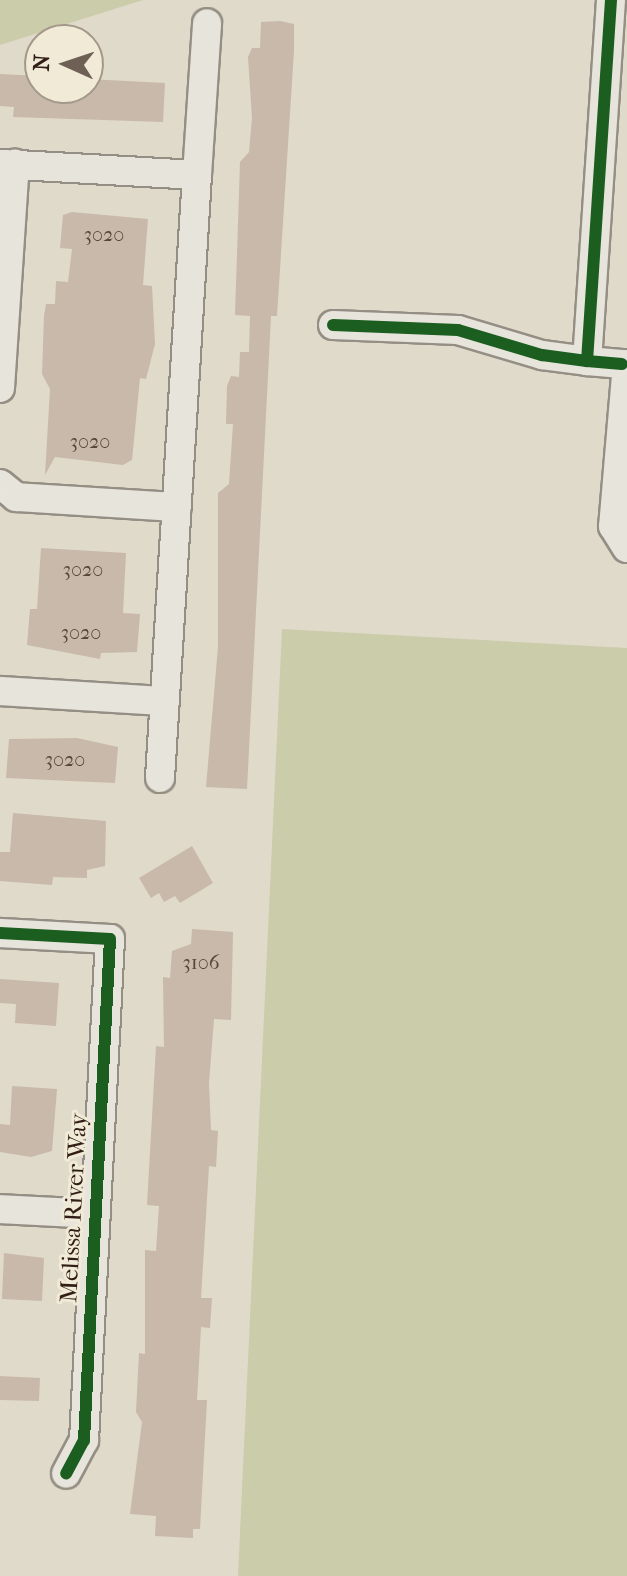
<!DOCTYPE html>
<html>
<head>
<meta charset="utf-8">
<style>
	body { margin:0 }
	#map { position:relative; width:627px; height:1576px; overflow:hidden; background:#e0daca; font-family:"IM FELL French Canon",serif }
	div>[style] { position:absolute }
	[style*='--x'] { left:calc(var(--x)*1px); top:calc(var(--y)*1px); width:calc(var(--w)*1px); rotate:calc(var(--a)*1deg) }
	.green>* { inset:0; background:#cbccaa }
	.building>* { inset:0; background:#c8b9ab }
	.roads { filter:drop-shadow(2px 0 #948e84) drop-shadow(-2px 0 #948e84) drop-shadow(0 2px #948e84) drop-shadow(0 -2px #948e84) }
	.minor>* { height:28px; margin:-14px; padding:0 14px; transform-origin:14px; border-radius:14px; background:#e7e4dc }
	.cycleway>* { height:12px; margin:-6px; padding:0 6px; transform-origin:6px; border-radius:6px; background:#1b5e20 }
	span { translate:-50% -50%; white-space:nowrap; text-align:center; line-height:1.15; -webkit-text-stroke:6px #f0ead7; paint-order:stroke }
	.number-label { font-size:20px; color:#58453b }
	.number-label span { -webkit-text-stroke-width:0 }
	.street-label { font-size:24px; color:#321e16 }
	.north { position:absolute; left:24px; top:24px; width:80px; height:80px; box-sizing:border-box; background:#f0ead7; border:2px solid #a4988a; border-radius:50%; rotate:273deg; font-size:22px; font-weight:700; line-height:32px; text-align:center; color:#321e16 }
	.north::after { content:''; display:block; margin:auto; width:28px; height:36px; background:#6f6055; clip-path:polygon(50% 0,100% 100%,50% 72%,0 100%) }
</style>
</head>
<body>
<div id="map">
	<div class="green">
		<i style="clip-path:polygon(0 0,143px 0,0 45px)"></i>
		<i style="clip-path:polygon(282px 629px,627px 648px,627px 1576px,238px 1576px)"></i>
	</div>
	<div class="building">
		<i style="clip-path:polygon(280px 21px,294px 24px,294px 51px,277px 316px,271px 316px,247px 789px,206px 787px,218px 647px,218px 493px,229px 484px,233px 424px,226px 424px,227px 386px,231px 376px,239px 377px,240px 352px,249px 352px,250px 316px,235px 315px,240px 162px,249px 152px,252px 118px,248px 57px,252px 48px,260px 48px,261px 22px)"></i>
		<i style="clip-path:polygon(0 74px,40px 76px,40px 88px,88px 88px,88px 79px,165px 83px,163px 122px,13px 117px,14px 107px,0 106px)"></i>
		<i style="clip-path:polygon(72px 212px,148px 219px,143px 285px,152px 286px,155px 344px,146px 379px,140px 378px,132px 460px,123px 465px,55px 457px,45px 475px,50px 389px,42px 374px,44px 316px,46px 304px,55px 304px,56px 281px,68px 282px,72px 249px,60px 248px,63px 215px)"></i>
		<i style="clip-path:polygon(41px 548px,126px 553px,123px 613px,140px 614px,137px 652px,101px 653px,100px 659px,27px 645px,30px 609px,37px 609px)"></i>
		<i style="clip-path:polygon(77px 738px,118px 747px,115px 783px,6px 778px,9px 739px)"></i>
		<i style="clip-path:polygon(13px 813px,106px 821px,105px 866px,87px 870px,87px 878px,53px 877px,52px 885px,0 881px,0 852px,10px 852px)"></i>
		<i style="clip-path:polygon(192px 846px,213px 883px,180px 903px,175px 896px,164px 902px,159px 893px,151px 898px,139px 878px)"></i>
		<i style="clip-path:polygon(192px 929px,233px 932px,231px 1020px,214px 1019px,209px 1083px,211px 1130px,218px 1131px,216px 1167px,209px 1166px,201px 1298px,212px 1298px,210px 1328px,201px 1327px,197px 1400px,207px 1400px,200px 1529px,193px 1529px,193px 1538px,155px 1536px,156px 1516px,130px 1514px,142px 1422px,136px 1412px,139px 1353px,145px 1354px,145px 1250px,156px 1251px,159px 1206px,147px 1205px,156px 1046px,164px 1047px,163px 977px,170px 978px,172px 951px,191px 944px)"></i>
		<i style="clip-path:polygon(0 979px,59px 983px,56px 1026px,15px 1023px,16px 1004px,0 1003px)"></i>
		<i style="clip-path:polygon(12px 1086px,57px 1089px,52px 1151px,31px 1157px,0 1152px,0 1124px,10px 1125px)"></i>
		<i style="clip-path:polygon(4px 1253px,44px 1258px,42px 1301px,2px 1299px)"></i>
		<i style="clip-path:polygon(0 1376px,40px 1378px,39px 1401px,0 1400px)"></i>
	</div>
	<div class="roads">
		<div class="minor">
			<i style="--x:611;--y:0;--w:362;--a:93.8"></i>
			<i style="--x:587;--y:361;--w:35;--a:5"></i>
			<i style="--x:0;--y:164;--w:197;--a:3.2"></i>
			<i style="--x:197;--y:175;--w:604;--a:93.51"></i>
			<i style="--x:197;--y:175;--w:152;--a:-86.2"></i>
			<i style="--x:333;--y:325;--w:125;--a:2.3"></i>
			<i style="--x:458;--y:330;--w:88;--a:16.6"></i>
			<i style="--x:542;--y:355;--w:45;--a:7.6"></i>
			<i style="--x:627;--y:364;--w:163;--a:94.9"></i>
			<i style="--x:613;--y:526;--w:26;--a:58"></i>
			<i style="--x:0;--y:388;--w:225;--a:-86.2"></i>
			<i style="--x:0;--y:484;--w:21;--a:39"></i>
			<i style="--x:16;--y:497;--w:161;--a:3.6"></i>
			<i style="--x:0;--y:691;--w:165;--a:3.5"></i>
			<i style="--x:0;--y:933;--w:110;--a:3.1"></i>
			<i style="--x:110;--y:939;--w:502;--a:92.97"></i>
			<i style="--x:84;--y:1440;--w:38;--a:118"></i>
			<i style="--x:0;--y:1209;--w:96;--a:3"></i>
		</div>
	</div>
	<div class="cycleway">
		<i style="--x:611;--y:0;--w:362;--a:93.8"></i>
		<i style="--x:587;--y:361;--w:35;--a:5"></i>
		<i style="--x:333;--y:325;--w:125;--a:2.3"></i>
		<i style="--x:458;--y:330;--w:88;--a:16.6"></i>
		<i style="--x:542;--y:355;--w:45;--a:7.6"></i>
		<i style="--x:0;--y:933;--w:110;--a:3.1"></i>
		<i style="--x:110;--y:939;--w:502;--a:92.97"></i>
		<i style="--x:84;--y:1440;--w:38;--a:118"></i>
	</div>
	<div class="number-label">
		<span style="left:104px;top:234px">3020</span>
		<span style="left:90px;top:441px">3020</span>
		<span style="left:83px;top:569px">3020</span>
		<span style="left:81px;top:632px">3020</span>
		<span style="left:65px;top:759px">3020</span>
		<span style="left:201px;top:962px">3106</span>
	</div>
	<div class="street-label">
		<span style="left:74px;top:1208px;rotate:-87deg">Melissa River Way</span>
	</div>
	<div class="north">N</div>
</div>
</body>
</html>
